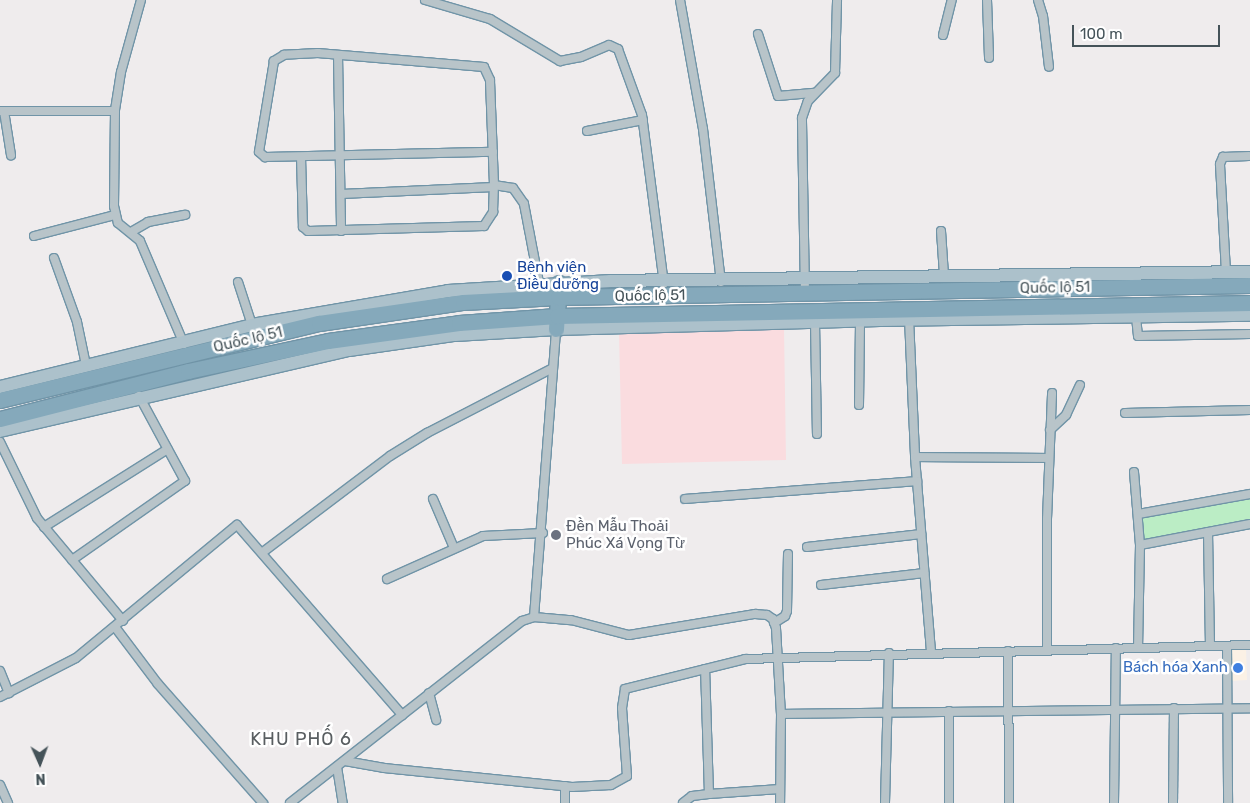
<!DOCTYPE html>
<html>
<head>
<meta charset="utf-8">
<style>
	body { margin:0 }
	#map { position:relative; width:1250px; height:803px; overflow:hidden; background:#efeced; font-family:Rubik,sans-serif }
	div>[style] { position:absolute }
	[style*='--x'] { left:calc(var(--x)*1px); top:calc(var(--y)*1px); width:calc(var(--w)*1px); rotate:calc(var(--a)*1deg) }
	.commercial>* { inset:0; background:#fbf1e5 }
	.medical>* { inset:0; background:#fadcdf }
	.green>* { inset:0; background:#bbedc5 }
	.roads { filter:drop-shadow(1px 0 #7094a7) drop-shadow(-1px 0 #7094a7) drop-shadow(0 1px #7094a7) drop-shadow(0 -1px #7094a7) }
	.street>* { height:8px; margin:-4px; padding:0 4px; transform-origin:4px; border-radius:4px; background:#b8c4c9 }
	.primary>* { height:12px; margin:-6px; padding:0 6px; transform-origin:6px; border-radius:6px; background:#acc1cb }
	.highway>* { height:15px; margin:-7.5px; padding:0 7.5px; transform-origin:7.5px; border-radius:7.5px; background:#85a9bb }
	.dots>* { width:14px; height:14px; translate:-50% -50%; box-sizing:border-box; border:2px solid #fff; border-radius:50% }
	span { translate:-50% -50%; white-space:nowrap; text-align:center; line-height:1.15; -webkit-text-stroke:5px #fff; paint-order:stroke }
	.transit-label { font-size:15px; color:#164399 }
	.left { translate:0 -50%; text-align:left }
	.street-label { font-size:15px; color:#455359 }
	.worship-label { font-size:15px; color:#5b616d }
	.shop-label { font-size:15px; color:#366cbe }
	.right { translate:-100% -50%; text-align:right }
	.quarter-label { font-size:18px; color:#595e61; letter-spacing:1px }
	.north { position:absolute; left:15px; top:738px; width:50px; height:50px; -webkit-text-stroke:4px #fff; paint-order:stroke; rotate:178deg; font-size:14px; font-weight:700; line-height:20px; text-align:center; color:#455359 }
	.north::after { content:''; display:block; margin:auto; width:18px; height:22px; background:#455359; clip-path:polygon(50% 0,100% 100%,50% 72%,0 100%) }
	.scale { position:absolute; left:1072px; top:25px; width:148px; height:22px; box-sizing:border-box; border:2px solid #455359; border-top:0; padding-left:6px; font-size:15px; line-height:18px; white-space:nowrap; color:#455359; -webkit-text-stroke:4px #fff; paint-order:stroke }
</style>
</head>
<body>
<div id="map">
	<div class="commercial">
		<i style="clip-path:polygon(1230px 649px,1246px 649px,1247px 680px,1231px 681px)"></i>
	</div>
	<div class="medical">
		<i style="clip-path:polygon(784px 328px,786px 460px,622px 464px,619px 333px)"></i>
	</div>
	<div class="green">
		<i style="clip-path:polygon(1250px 498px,1250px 521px,1143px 541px,1141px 517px)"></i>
	</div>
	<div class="roads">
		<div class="street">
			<i style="--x:141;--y:0;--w:75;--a:105.5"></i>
			<i style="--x:121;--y:72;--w:39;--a:99"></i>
			<i style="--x:115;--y:111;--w:95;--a:90.6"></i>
			<i style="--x:114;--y:206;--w:17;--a:77"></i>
			<i style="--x:118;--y:223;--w:28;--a:39"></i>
			<i style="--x:140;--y:241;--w:112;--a:66.9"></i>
			<i style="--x:425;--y:0;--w:68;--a:16.3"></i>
			<i style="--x:490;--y:19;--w:82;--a:31"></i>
			<i style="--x:560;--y:61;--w:21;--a:-11"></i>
			<i style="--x:581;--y:57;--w:30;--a:-23"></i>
			<i style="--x:609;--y:45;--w:10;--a:24"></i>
			<i style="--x:618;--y:49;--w:70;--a:70"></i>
			<i style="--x:642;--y:115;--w:170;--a:82.6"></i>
			<i style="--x:680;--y:0;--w:131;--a:79.9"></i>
			<i style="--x:703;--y:129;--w:154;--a:83.3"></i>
			<i style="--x:987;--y:0;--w:58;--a:88"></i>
			<i style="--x:1038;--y:0;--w:17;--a:73"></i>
			<i style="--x:1043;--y:16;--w:51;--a:83.3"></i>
			<i style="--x:758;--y:34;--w:65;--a:72.1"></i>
			<i style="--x:778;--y:96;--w:37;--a:-5"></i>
			<i style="--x:943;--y:35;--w:36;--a:-76"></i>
			<i style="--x:338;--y:55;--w:176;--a:89"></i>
			<i style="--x:0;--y:111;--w:115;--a:0"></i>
			<i style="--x:4;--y:111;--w:45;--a:81"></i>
			<i style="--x:587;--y:131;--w:57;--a:-11.1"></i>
			<i style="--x:301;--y:157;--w:70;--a:88.4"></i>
			<i style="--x:303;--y:227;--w:6;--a:39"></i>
			<i style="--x:308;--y:231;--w:176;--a:-1.6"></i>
			<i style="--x:484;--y:226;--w:17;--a:-57"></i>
			<i style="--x:493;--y:212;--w:27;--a:-88"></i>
			<i style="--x:494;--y:185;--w:105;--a:-92.2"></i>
			<i style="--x:490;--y:80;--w:14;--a:-115"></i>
			<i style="--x:484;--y:67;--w:167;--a:-175.2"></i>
			<i style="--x:318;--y:53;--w:34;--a:177"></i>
			<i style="--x:284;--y:55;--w:12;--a:149"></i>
			<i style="--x:274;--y:61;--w:92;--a:99.4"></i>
			<i style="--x:259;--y:152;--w:8;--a:40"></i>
			<i style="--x:265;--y:157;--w:228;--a:-1.3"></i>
			<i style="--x:494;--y:185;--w:19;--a:9"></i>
			<i style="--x:513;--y:188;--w:19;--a:55"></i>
			<i style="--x:524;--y:204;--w:80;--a:79.2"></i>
			<i style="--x:341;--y:194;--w:153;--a:-2.6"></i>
			<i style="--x:941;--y:231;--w:44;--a:86.1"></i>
			<i style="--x:131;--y:232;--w:20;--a:-30"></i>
			<i style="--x:148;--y:222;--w:38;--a:-11"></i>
			<i style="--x:34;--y:236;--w:84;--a:-14.5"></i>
			<i style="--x:54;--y:258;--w:68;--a:70.2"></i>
			<i style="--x:77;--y:322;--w:44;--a:78.2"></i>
			<i style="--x:1226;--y:272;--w:108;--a:-93.2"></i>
			<i style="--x:1220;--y:164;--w:8;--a:-67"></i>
			<i style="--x:1223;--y:157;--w:26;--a:-2"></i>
			<i style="--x:238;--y:282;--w:45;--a:72"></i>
			<i style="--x:805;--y:293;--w:175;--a:-91"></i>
			<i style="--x:802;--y:118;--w:18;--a:-71"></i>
			<i style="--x:808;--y:101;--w:39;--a:-46"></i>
			<i style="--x:835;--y:73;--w:73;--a:-88.4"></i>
			<i style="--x:1136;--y:317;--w:19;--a:84"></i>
			<i style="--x:1138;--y:336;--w:112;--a:-1"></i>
			<i style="--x:909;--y:318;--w:139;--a:87.5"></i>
			<i style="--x:915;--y:457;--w:197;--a:85.3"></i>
			<i style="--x:815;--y:322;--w:112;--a:89"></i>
			<i style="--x:859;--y:405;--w:84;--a:-89.3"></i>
			<i style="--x:1125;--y:413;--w:125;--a:-1.4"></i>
			<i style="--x:1050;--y:430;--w:22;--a:-43"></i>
			<i style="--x:1066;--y:415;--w:33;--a:-65"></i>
			<i style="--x:0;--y:442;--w:85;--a:64"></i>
			<i style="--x:37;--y:518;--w:134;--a:50.1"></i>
			<i style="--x:915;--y:457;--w:134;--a:0.4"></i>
			<i style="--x:1134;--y:472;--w:73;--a:85.3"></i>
			<i style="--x:1140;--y:545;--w:103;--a:91.1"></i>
			<i style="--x:433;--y:499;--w:53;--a:66.8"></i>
			<i style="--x:685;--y:499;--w:233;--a:-4.4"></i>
			<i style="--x:1138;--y:514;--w:114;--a:-10.1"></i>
			<i style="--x:44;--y:527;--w:146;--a:-32.2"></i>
			<i style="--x:1208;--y:532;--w:114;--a:89"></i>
			<i style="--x:1140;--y:545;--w:112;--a:-10.8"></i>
			<i style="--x:807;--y:547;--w:115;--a:-6.5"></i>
			<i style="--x:263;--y:552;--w:159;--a:-37.1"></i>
			<i style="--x:390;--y:456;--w:44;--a:-31.9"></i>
			<i style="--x:427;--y:433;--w:140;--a:-27.3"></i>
			<i style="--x:72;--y:560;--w:138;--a:-35"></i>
			<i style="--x:185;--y:481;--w:97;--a:-118.4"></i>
			<i style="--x:387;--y:579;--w:105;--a:-24.1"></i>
			<i style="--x:483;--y:536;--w:60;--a:-2.9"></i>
			<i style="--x:821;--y:585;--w:104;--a:-6.6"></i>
			<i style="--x:534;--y:617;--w:289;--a:-85.6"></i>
			<i style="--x:774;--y:623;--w:13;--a:-32"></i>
			<i style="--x:785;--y:616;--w:5;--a:-68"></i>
			<i style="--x:787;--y:611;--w:57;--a:-89"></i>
			<i style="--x:115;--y:627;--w:71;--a:53"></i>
			<i style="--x:158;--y:684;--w:159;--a:48.6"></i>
			<i style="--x:1227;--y:646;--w:157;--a:89.6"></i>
			<i style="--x:1047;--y:650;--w:131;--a:-90"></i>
			<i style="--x:1047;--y:519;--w:126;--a:-87.7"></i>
			<i style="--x:1008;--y:651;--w:152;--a:89.6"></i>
			<i style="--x:0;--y:671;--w:24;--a:68"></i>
			<i style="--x:429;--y:693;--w:28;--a:75"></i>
			<i style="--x:0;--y:697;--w:85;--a:-27.2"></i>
			<i style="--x:76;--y:658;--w:209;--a:-39.6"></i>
			<i style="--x:237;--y:525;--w:252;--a:49"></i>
			<i style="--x:781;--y:714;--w:469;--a:-0.7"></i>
			<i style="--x:345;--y:761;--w:40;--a:10"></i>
			<i style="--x:384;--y:768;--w:189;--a:5.8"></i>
			<i style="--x:572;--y:787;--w:39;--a:-3"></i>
			<i style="--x:611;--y:785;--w:18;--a:-29"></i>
			<i style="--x:627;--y:776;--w:68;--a:-94.2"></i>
			<i style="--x:622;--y:708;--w:19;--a:-81"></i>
			<i style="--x:625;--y:689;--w:124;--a:-14"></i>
			<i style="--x:745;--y:659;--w:505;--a:-1.59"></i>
			<i style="--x:337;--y:767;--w:36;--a:81"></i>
			<i style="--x:0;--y:785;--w:20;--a:66"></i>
			<i style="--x:709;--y:794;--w:71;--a:-4"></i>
			<i style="--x:290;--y:803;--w:295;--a:-38.1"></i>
			<i style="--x:522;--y:621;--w:13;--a:-18"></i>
			<i style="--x:534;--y:617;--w:37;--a:5"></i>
			<i style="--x:571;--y:620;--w:60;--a:14.5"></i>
			<i style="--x:629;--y:635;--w:128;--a:-9.5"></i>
			<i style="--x:755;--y:614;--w:12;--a:5"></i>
			<i style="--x:767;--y:615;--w:7;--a:34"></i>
			<i style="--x:773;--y:619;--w:9;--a:72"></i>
			<i style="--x:776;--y:628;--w:86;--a:86.7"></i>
			<i style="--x:781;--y:714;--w:89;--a:90.6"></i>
			<i style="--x:565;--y:803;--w:17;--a:-90"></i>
			<i style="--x:683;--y:803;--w:11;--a:-38"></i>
			<i style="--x:692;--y:796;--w:17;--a:-7"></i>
			<i style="--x:709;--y:794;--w:125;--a:-91.8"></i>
			<i style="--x:885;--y:803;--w:150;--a:-88.5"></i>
			<i style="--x:949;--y:803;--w:92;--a:-90"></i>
			<i style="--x:1114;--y:803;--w:155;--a:-89.3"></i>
			<i style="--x:1173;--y:803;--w:95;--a:-89.4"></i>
		</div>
		<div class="primary">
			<i style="--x:0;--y:387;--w:260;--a:-13.8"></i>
			<i style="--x:252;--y:325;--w:199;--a:-9.8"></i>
			<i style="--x:448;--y:291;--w:163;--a:-3.5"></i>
			<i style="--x:611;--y:281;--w:639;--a:-0.81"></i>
			<i style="--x:0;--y:431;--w:358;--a:-13.1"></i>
			<i style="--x:349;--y:350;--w:107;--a:-8.1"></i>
			<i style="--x:455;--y:335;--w:101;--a:-3.4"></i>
			<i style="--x:556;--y:329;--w:324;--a:-1.6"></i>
			<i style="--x:880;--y:320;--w:370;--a:-0.8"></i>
		</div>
		<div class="highway">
			<i style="--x:556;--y:329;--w:46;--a:-86.3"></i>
			<i style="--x:0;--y:400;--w:328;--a:-13.6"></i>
			<i style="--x:319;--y:323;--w:146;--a:-8.3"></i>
			<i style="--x:463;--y:302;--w:95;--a:-3"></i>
			<i style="--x:558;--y:297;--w:692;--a:-0.99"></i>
			<i style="--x:0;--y:419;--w:194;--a:-14.3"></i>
			<i style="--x:188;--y:371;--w:143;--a:-12.1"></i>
			<i style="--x:328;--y:341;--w:132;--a:-7.8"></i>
			<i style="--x:459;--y:323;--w:98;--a:-4.1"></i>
			<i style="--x:557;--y:316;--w:693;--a:-1.07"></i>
		</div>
	</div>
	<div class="dots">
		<i style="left:507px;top:276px;background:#1a4fb4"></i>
		<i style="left:556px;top:535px;background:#6b7280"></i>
		<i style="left:1238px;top:668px;background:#3f7fe0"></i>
	</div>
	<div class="transit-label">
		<span class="left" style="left:517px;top:276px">Bệnh viện<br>Điều dưỡng</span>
	</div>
	<div class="street-label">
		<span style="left:1055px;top:288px;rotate:-1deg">Quốc lộ 51</span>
		<span style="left:650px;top:296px;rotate:-1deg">Quốc lộ 51</span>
		<span style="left:248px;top:340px;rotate:-13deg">Quốc lộ 51</span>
	</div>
	<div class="worship-label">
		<span class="left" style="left:566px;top:535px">Đền Mẫu Thoải<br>Phúc Xá Vọng Từ</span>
	</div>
	<div class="shop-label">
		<span class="right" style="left:1228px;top:668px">Bách hóa Xanh</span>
	</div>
	<div class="quarter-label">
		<span style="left:301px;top:739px">KHU PHỐ 6</span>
	</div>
	<div class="north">N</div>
	<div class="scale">100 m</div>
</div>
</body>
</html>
